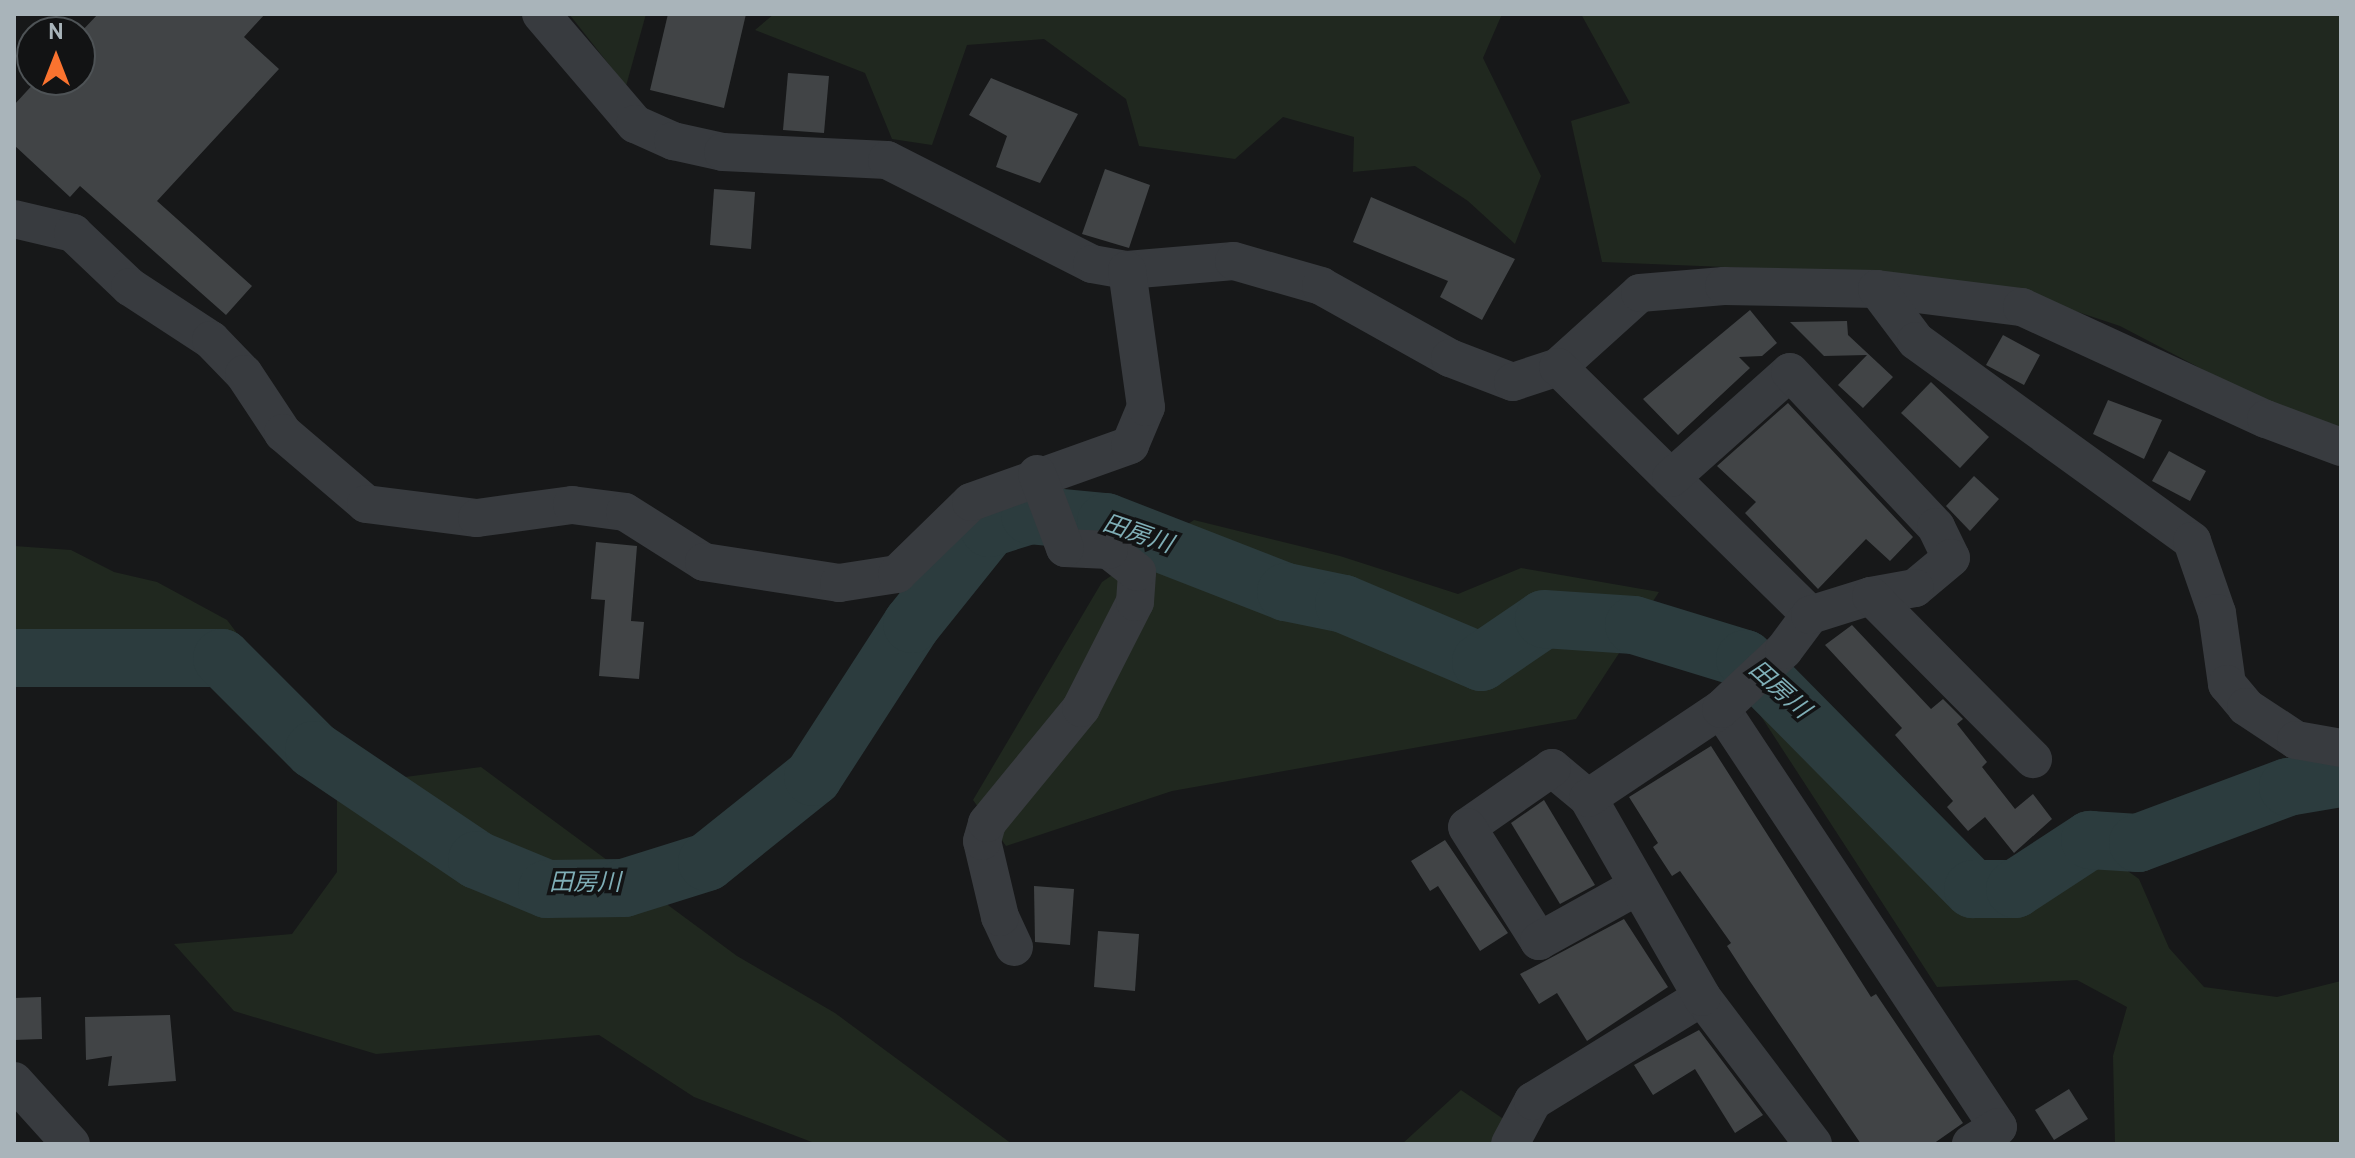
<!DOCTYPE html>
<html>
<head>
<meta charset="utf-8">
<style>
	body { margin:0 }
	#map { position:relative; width:2355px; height:1158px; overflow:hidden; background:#171819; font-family:Overpass,"Noto Sans JP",sans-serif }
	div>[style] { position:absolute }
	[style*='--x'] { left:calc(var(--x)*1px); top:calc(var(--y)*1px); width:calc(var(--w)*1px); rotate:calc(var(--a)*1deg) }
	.green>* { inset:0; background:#20281f }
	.river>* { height:58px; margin:-29px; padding:0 29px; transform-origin:29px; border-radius:29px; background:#2c3c3e }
	.building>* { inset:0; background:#414446 }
	.minor>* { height:38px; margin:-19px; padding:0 19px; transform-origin:19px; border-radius:19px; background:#383b3f }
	span { translate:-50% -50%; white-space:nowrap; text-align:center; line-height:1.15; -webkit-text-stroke:7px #121314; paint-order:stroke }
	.water-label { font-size:24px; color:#7faeb6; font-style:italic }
	.frame { position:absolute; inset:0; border:16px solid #a9b4ba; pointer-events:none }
	.north { position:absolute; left:16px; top:16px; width:80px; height:80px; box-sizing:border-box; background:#121314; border:2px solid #4e5356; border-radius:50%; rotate:0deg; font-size:22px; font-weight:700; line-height:32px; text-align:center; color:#a9b4ba }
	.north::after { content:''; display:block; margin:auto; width:28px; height:36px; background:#fa732f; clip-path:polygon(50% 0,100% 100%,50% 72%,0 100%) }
</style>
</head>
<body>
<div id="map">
	<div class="green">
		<i style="clip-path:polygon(569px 14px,646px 14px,626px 86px)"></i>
		<i style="clip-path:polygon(774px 14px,1502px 14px,1483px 58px,1541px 176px,1515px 244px,1468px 201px,1415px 166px,1353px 172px,1354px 137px,1283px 117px,1235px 159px,1139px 146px,1126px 99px,1044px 39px,967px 45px,932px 145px,892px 139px,865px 73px,755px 30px)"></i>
		<i style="clip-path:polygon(1581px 14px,2341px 14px,2341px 429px,2299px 420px,2120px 326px,2021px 293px,1916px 275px,1602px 262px,1571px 121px,1630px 103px)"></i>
		<i style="clip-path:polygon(1194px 520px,1340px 556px,1458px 594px,1521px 568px,1659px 592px,1576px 719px,1172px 791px,1006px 846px,973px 800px,1102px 582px)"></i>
		<i style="clip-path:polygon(14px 546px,71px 550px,114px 572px,157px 582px,227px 620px,258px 661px,243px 679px,70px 659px,14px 686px)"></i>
		<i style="clip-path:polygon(1807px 691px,1969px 892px,2009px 909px,2108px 857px,2139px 879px,2169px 948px,2204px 987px,2277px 997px,2341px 981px,2341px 1144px,2115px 1144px,2113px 1056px,2127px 1007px,2077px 980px,1937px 987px,1755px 707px)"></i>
		<i style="clip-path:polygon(481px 767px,737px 956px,835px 1013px,1012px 1144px,817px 1144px,694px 1097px,599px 1035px,376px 1054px,234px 1011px,174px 944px,292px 934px,337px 872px,337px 786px)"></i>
		<i style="clip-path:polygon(1461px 1090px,1518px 1129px,1519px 1144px,1402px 1144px)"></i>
	</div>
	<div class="river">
		<i style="--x:14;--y:658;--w:208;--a:0"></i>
		<i style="--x:222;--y:658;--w:130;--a:45"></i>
		<i style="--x:314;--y:750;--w:197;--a:34"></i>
		<i style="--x:477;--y:860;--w:76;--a:22.5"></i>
		<i style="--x:547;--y:889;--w:77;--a:-0.7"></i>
		<i style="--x:624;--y:888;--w:87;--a:-17.4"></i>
		<i style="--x:707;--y:862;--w:136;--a:-38.7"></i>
		<i style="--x:813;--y:777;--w:182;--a:-57.1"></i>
		<i style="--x:912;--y:624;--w:123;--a:-51.3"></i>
		<i style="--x:989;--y:528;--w:43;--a:-17.6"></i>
		<i style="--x:1030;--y:515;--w:76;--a:5.3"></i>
		<i style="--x:1106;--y:522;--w:193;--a:21.3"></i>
		<i style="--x:1286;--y:592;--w:59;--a:11.7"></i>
		<i style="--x:1344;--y:604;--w:149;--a:22.9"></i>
		<i style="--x:1481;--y:662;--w:76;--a:-34.3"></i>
		<i style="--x:1544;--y:619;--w:90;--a:3.8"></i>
		<i style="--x:1634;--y:625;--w:116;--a:17"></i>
		<i style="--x:1745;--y:659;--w:324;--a:45.3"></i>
		<i style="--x:1973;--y:889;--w:42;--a:0"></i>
		<i style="--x:2015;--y:889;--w:90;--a:-33.2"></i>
		<i style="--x:2090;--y:840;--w:48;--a:3.6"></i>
		<i style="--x:2138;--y:843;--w:160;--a:-20.5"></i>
		<i style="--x:2288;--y:787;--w:54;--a:-9.6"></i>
	</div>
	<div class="building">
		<i style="clip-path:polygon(98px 14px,265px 14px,244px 37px,279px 69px,157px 201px,252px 286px,226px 315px,80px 186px,70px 197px,14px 145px,14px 105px,37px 80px,80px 80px,80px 33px)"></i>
		<i style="clip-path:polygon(668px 14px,746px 14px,724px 108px,650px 90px)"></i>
		<i style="clip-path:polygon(788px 73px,829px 76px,824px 133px,783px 130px)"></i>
		<i style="clip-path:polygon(991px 78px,1078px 114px,1040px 183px,996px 167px,1007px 136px,969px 115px)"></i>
		<i style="clip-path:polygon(1105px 169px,1150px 185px,1129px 248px,1082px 234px)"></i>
		<i style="clip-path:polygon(714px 189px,755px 192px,751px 249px,710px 245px)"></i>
		<i style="clip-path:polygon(1371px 197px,1515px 259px,1482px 320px,1440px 297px,1448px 281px,1353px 242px)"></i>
		<i style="clip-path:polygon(1750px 310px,1777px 343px,1762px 356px,1739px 357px,1750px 368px,1678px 435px,1643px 399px)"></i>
		<i style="clip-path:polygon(1847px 321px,1848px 335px,1893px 377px,1863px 408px,1838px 385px,1867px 355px,1824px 356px,1790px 322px)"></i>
		<i style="clip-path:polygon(2003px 335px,2040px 355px,2024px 385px,1986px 365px)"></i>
		<i style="clip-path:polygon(1931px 382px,1989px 437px,1960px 468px,1901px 413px)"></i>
		<i style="clip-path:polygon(2108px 400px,2162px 420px,2144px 459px,2093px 434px)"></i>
		<i style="clip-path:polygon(1788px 403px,1913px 537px,1890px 561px,1866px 539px,1818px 589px,1745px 513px,1756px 502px,1717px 466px)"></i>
		<i style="clip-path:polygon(2169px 451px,2206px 471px,2190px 501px,2152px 481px)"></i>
		<i style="clip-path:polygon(1974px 476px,1999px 499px,1970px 531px,1946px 506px)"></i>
		<i style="clip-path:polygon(596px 542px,637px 546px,631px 621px,644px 622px,639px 679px,599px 676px,605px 600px,591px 599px)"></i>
		<i style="clip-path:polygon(1852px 625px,1931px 709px,1943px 699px,1963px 719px,1957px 724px,1987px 762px,1982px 767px,2015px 809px,2033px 794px,2052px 819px,2014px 853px,1985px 817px,1968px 831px,1947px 807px,1953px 801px,1895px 735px,1902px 728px,1825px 645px)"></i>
		<i style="clip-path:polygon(1711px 746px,1871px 997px,1876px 994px,1963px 1123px,1933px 1144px,1861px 1144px,1749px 980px,1727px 946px,1731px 943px,1680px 871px,1672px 876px,1653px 847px,1658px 843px,1629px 797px)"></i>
		<i style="clip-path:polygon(1544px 800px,1595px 885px,1560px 904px,1511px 823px)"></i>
		<i style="clip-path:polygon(1445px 840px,1508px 933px,1480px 951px,1438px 886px,1430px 891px,1411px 861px)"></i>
		<i style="clip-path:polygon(1034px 886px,1074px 889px,1070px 945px,1035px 942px)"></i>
		<i style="clip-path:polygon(1624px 919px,1668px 987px,1587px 1041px,1557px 993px,1539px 1004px,1520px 974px)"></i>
		<i style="clip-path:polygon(1098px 931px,1139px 934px,1135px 991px,1094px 987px)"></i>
		<i style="clip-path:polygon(41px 997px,42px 1039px,14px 1040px,14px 998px)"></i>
		<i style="clip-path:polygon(170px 1015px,176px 1081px,108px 1086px,112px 1056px,86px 1060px,85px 1017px)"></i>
		<i style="clip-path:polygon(1699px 1030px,1763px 1115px,1735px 1133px,1695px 1069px,1653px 1095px,1634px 1065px)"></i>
		<i style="clip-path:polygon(2069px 1089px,2088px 1119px,2054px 1140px,2035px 1110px)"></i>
	</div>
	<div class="minor">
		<i style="--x:541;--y:14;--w:145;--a:49.5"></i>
		<i style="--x:635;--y:124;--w:42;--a:24.1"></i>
		<i style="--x:673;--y:141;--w:51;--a:12.4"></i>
		<i style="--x:723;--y:152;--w:164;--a:2.8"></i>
		<i style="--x:887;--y:160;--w:230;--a:26.9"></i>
		<i style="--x:1092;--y:264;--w:36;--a:10"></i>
		<i style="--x:1127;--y:270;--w:107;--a:-4.8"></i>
		<i style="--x:1234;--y:261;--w:91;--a:16"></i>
		<i style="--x:1321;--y:286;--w:148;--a:29.2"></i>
		<i style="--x:1450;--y:358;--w:67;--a:20.9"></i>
		<i style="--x:1513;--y:382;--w:47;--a:-18.4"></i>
		<i style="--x:1558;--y:367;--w:110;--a:-42.1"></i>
		<i style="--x:1640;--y:293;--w:84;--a:-4.8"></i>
		<i style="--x:1724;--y:286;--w:153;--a:1.1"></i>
		<i style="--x:1877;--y:289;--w:146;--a:7.1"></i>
		<i style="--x:2022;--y:307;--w:268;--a:24.7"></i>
		<i style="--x:2266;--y:419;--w:80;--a:20.5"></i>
		<i style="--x:14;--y:219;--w:61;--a:13.3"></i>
		<i style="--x:73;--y:233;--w:79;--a:43.5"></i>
		<i style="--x:130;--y:287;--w:97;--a:33.2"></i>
		<i style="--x:211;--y:340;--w:47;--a:45.9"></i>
		<i style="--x:244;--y:374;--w:71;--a:56.5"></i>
		<i style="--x:283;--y:433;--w:109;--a:40.5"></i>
		<i style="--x:366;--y:504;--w:112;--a:7.2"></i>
		<i style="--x:477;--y:518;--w:96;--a:-7.8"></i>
		<i style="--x:572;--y:505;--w:53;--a:7.5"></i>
		<i style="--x:625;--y:512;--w:93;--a:32.3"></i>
		<i style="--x:704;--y:562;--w:137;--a:8.8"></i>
		<i style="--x:839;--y:583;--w:59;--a:-8.8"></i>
		<i style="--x:897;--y:574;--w:103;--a:-44.2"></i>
		<i style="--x:971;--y:502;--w:169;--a:-19.7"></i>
		<i style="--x:1130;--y:445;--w:41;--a:-67.2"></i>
		<i style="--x:1146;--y:407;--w:138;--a:-97.9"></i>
		<i style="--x:1877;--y:289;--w:65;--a:53.1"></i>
		<i style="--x:1916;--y:341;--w:341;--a:35.9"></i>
		<i style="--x:2192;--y:541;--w:76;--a:70.9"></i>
		<i style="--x:2217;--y:613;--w:72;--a:82"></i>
		<i style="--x:2227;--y:684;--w:30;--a:50"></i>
		<i style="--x:2246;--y:707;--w:60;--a:33.4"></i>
		<i style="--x:2296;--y:740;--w:46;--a:10.1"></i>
		<i style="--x:1558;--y:367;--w:354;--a:44.5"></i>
		<i style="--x:1671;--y:478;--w:159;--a:-41.7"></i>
		<i style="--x:1790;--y:372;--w:213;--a:46.7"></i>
		<i style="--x:1936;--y:527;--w:34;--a:64"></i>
		<i style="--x:1951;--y:558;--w:47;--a:140.2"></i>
		<i style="--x:1915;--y:588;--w:45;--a:169.7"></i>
		<i style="--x:1721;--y:709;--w:501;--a:56.47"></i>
		<i style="--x:1998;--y:1127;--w:32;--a:148"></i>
		<i style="--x:1588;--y:798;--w:47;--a:-140.2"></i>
		<i style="--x:1552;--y:768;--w:103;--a:145.2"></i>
		<i style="--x:1467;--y:827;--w:135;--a:57.7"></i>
		<i style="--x:1539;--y:941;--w:113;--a:-29.1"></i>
		<i style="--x:1014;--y:947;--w:33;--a:-115"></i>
		<i style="--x:1000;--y:917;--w:78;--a:-103.3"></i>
		<i style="--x:982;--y:841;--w:19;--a:-74"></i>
		<i style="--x:987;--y:823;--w:149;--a:-50.7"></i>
		<i style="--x:1081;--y:708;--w:119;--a:-63"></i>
		<i style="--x:1135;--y:602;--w:30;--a:-86"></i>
		<i style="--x:1137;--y:572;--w:36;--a:-142"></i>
		<i style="--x:1109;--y:550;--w:44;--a:-177.4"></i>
		<i style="--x:1065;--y:548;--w:79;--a:-110.7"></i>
		<i style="--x:14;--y:1081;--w:85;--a:47.9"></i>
		<i style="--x:1510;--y:1144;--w:49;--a:-61.9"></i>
		<i style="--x:1533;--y:1101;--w:198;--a:-31.6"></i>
		<i style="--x:1813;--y:1144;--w:184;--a:-127.1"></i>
		<i style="--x:1702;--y:997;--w:229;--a:-119.8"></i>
		<i style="--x:1588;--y:798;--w:160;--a:-33.8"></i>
		<i style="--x:1721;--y:709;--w:86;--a:-43.1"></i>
		<i style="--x:1784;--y:650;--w:44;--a:-53.4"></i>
		<i style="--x:1810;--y:615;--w:64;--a:-17.3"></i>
		<i style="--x:1871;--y:596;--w:230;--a:45.2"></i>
	</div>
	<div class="water-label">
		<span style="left:1137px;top:536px;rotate:19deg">田房川</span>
		<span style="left:1778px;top:691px;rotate:42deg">田房川</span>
		<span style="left:585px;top:885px">田房川</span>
	</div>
	<div class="frame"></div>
	<div class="north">N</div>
</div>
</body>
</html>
